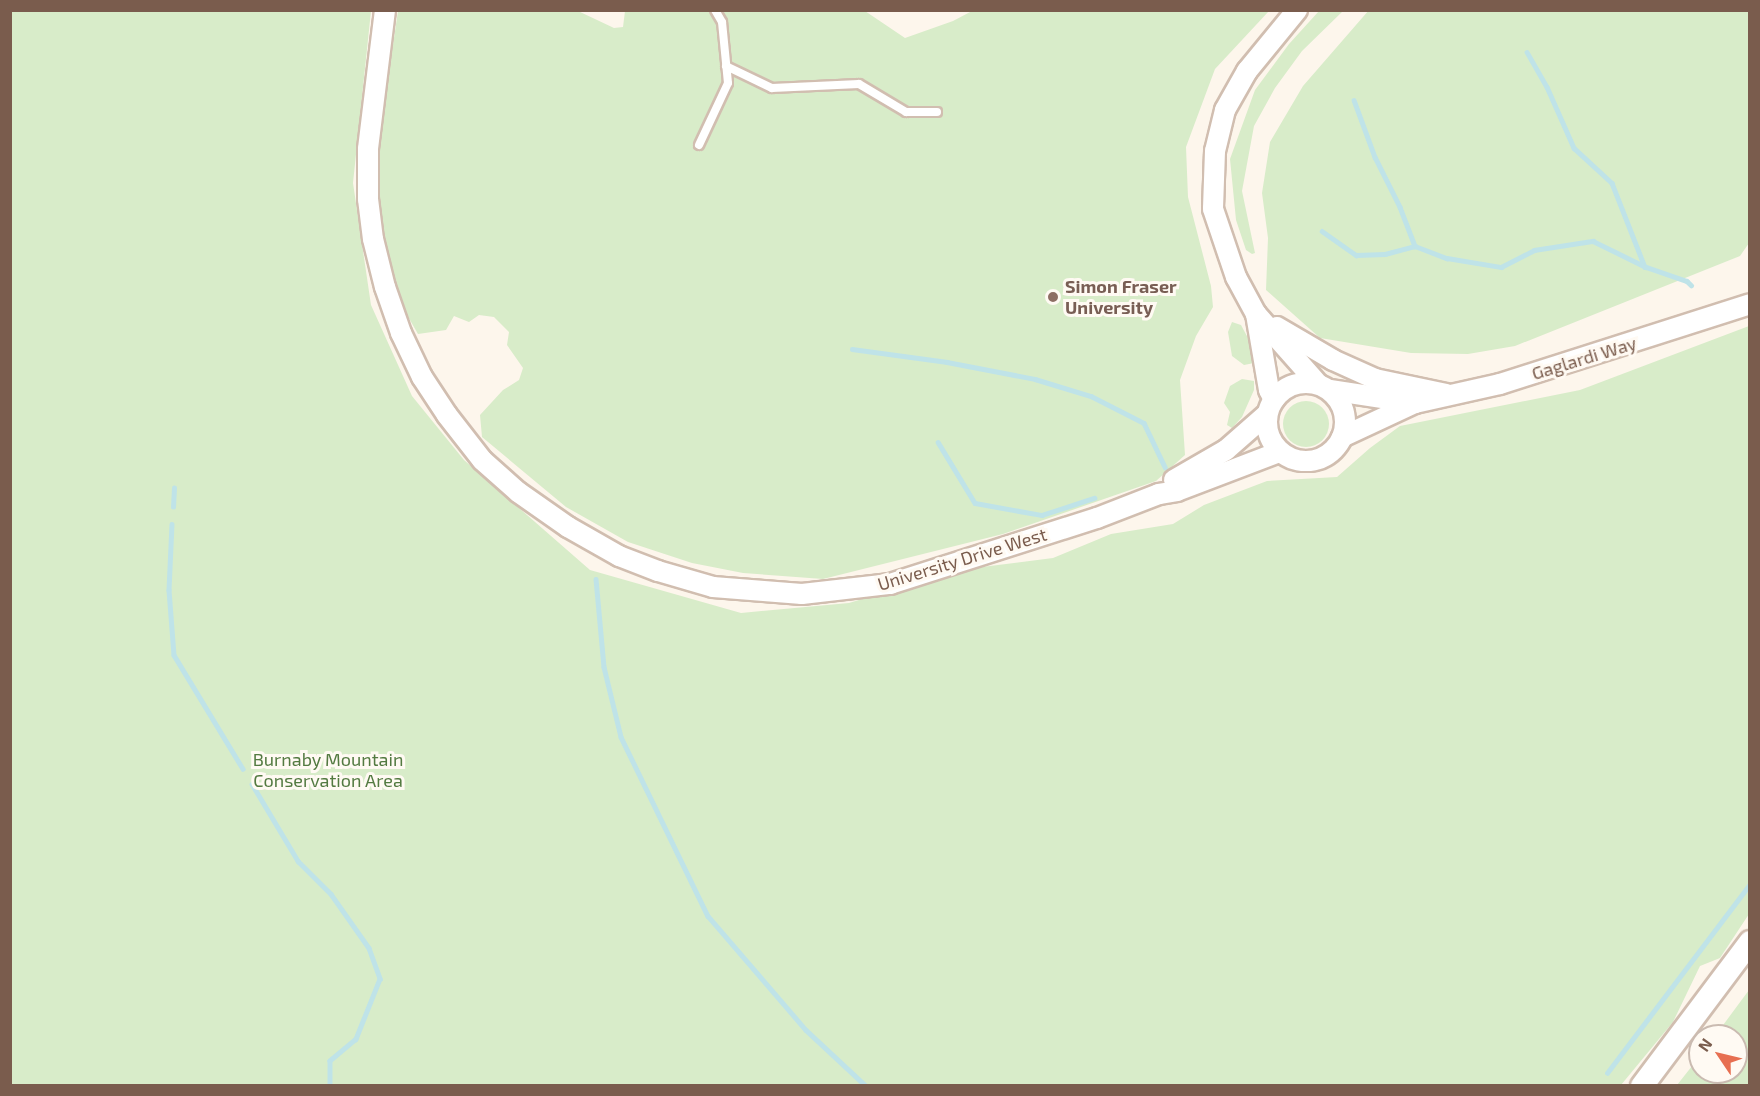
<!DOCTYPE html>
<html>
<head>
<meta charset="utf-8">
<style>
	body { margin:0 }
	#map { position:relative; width:1760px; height:1096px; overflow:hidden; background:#fdf6ec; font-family:"Exo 2",sans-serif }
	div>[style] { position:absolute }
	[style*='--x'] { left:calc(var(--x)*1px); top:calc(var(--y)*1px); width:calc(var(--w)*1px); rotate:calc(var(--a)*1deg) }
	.green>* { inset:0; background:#d8ecc9 }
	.round { border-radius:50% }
	.stream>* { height:4.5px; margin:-2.25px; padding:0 2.25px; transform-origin:2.25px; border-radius:2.25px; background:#bfe3e8 }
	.roads { filter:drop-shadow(2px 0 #d1beb0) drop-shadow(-2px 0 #d1beb0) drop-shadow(0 2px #d1beb0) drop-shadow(0 -2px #d1beb0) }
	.service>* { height:8px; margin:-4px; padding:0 4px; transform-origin:4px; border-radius:4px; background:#fff }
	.tertiary>* { height:20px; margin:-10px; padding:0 10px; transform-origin:10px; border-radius:10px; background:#fff }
	.tertiary>.ring { margin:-10px; padding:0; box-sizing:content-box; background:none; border:20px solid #fff; border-radius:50% }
	.secondary>* { height:22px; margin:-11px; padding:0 11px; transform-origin:11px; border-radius:11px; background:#fff }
	.dots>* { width:16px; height:16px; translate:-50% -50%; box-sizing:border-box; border:3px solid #fffaf3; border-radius:50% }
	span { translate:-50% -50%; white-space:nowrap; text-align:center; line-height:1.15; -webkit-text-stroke:6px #fffaf3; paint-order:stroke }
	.education-label { font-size:18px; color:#785e54; font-weight:700 }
	.left { translate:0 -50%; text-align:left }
	.street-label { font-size:18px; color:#7a5c4d }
	.park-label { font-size:18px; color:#537a41 }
	.frame { position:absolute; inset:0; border:12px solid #7a5c4d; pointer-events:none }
	.north { position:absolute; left:1688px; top:1024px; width:60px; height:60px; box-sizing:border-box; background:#fffaf3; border:2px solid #cabbb1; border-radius:50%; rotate:305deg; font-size:16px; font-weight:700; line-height:24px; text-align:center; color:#7a5c4d }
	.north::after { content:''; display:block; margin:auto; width:21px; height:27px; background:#e76f51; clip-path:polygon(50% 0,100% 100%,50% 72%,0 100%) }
</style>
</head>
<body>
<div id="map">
	<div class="green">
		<i style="clip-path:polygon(1369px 10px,1749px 11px,1749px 243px,1740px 256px,1515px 346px,1468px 354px,1411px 353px,1320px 338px,1266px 290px,1268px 238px,1262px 193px,1270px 142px,1303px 86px)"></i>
		<i style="clip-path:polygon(11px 11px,371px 11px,353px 183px,371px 305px,412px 396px,464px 460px,590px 570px,741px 613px,849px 603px,958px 570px,1053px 558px,1111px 534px,1173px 524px,1204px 505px,1267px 481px,1337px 477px,1370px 448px,1400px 426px,1580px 390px,1749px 326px,1749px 914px,1720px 958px,1700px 966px,1673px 1022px,1621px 1085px,11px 1085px)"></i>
		<i style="clip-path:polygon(398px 11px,578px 11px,614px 28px,623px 27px,625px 11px,865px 11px,905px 38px,953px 21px,972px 11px,1269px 11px,1215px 69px,1186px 147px,1188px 197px,1211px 286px,1213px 307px,1196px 336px,1180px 380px,1185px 455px,1156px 481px,1003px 534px,823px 579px,743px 573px,692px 563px,628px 542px,566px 507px,482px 437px,480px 415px,503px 390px,519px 380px,523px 368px,507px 345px,509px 332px,494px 317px,479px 315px,469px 322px,454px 316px,446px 330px,418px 334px,395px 294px,380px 221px,379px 138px)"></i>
		<i style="clip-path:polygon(1319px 11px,1343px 11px,1302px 51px,1275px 88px,1254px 126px,1242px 191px,1255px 253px,1252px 254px,1246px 250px,1236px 220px,1230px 159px,1255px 90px,1289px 44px)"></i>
		<i style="clip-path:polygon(1232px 322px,1241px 325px,1248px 338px,1254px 363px,1244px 365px,1232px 356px,1228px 332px)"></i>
		<i style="clip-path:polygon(1242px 379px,1254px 381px,1254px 390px,1242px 417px,1232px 428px,1227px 425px,1230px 412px,1224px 403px,1230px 386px)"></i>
		<i class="round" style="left:1283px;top:401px;width:46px;height:46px"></i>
		<i style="clip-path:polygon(1749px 990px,1749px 1085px,1677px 1085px,1700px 1056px,1700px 1072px,1736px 1072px,1736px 1036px,1715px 1036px)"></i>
	</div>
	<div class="stream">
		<i style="--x:1527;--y:52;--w:40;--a:60.3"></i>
		<i style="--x:1547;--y:87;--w:67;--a:66.1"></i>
		<i style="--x:1574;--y:148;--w:52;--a:42.6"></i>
		<i style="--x:1612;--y:183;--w:90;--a:68.6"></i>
		<i style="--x:1354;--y:100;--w:61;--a:69.8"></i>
		<i style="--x:1375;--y:157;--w:56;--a:63.4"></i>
		<i style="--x:1400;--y:207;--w:42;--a:69"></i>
		<i style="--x:1322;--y:231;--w:42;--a:35.2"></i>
		<i style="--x:1356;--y:255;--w:29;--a:-2"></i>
		<i style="--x:1385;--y:254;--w:31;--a:-15"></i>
		<i style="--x:1415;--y:246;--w:34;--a:21"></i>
		<i style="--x:1447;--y:258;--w:55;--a:9.5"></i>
		<i style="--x:1501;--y:267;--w:37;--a:-27"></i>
		<i style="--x:1534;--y:250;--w:60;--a:-8.7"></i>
		<i style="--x:1593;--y:241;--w:59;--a:26.1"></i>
		<i style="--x:1646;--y:267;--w:43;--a:18.9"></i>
		<i style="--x:1687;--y:281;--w:6;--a:45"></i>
		<i style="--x:852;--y:349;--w:96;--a:7.8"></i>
		<i style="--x:947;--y:362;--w:90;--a:10.9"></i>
		<i style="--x:1035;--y:379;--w:59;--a:16.9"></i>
		<i style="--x:1091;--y:396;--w:59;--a:27"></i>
		<i style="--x:1144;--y:423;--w:49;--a:64.5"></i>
		<i style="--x:938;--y:442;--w:71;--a:58.8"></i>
		<i style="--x:975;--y:503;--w:68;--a:10.2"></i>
		<i style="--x:1042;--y:515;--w:55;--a:-18.1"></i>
		<i style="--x:173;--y:507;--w:19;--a:-87"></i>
		<i style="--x:172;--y:524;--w:66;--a:92.6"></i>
		<i style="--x:169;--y:590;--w:65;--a:85.6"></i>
		<i style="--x:174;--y:655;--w:133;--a:58.8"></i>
		<i style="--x:596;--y:579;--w:88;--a:84.8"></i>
		<i style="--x:604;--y:667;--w:72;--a:76.3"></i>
		<i style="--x:621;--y:737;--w:199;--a:64.1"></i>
		<i style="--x:708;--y:916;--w:150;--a:49.3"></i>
		<i style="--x:806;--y:1030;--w:82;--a:43"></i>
		<i style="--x:252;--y:784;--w:90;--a:59.1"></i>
		<i style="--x:298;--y:861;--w:47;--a:45"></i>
		<i style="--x:331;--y:894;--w:66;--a:54.9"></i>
		<i style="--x:369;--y:948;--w:33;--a:70"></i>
		<i style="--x:380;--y:979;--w:65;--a:111.8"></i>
		<i style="--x:356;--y:1039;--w:34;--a:140"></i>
		<i style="--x:330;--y:1061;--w:25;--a:90"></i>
		<i style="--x:1607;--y:1073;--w:237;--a:-52.9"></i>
	</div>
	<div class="roads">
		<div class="service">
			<i style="--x:726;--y:66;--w:51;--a:25.6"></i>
			<i style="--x:772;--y:88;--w:87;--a:-2.6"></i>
			<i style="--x:859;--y:84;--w:55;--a:30.8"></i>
			<i style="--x:906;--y:112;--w:31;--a:0"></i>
			<i style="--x:699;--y:145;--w:68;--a:-64.9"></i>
			<i style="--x:728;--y:83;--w:61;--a:-95.6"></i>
			<i style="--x:722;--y:22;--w:14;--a:-120"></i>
		</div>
		<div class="tertiary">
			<i style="--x:385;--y:10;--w:140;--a:97"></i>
			<i style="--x:368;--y:149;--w:50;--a:90"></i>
			<i style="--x:368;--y:199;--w:40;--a:82.9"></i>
			<i style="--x:373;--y:239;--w:49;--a:76"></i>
			<i style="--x:385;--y:287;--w:49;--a:70.8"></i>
			<i style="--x:401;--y:333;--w:49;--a:64.5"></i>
			<i style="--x:422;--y:377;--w:45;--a:56.7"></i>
			<i style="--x:447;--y:415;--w:57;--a:52.1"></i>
			<i style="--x:482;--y:460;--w:48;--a:41.6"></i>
			<i style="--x:518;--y:492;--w:61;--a:35"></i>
			<i style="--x:568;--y:527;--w:59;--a:29.6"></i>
			<i style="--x:619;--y:556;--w:42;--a:21"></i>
			<i style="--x:658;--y:571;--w:57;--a:16.2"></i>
			<i style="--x:713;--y:587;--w:89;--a:4.5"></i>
			<i style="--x:802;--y:594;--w:89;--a:-6.5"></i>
			<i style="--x:890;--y:584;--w:217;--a:-17.7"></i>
			<i style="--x:1097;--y:518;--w:66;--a:-21.2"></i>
			<i style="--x:1159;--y:494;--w:18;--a:-9"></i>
			<i style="--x:1177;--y:491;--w:109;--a:-20.9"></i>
			<i style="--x:1297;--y:10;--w:79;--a:129.3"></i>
			<i style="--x:1247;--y:71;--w:45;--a:119.4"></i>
			<i style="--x:1225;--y:110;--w:42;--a:103.7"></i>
			<i style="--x:1215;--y:151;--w:58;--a:92"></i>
			<i style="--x:1213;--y:209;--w:72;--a:71.3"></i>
			<i style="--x:1236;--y:277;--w:42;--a:61.6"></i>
			<i style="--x:1256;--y:314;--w:94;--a:48.5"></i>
			<i style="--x:1256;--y:314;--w:77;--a:80.3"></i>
			<i style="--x:1269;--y:390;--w:11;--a:63"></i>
			<i style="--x:1277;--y:327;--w:65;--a:30.5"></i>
			<i style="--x:1333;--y:360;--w:46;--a:24.3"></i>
			<i style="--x:1375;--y:379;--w:73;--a:11.9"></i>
			<i class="ring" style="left:1267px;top:383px;width:58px;height:58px"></i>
			<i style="--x:1330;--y:390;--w:86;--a:8.7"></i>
			<i style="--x:1342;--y:437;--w:81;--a:-25"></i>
			<i style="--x:1415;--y:403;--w:87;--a:-12.6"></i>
			<i style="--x:1500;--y:384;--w:262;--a:-17.7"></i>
			<i style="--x:1174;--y:480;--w:60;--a:-30"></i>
			<i style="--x:1226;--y:450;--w:53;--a:-41.2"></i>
		</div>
		<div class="secondary">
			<i style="--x:1642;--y:1086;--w:180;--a:-53.1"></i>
		</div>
	</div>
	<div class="dots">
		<i style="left:1053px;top:297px;background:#8d6e63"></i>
	</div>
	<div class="education-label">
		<span class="left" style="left:1065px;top:297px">Simon Fraser<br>University</span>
	</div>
	<div class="street-label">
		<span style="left:1584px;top:358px;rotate:-17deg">Gaglardi Way</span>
		<span style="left:962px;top:559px;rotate:-17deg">University Drive West</span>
	</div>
	<div class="park-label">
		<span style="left:328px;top:770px">Burnaby Mountain<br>Conservation Area</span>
	</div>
	<div class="frame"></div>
	<div class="north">N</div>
</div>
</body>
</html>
